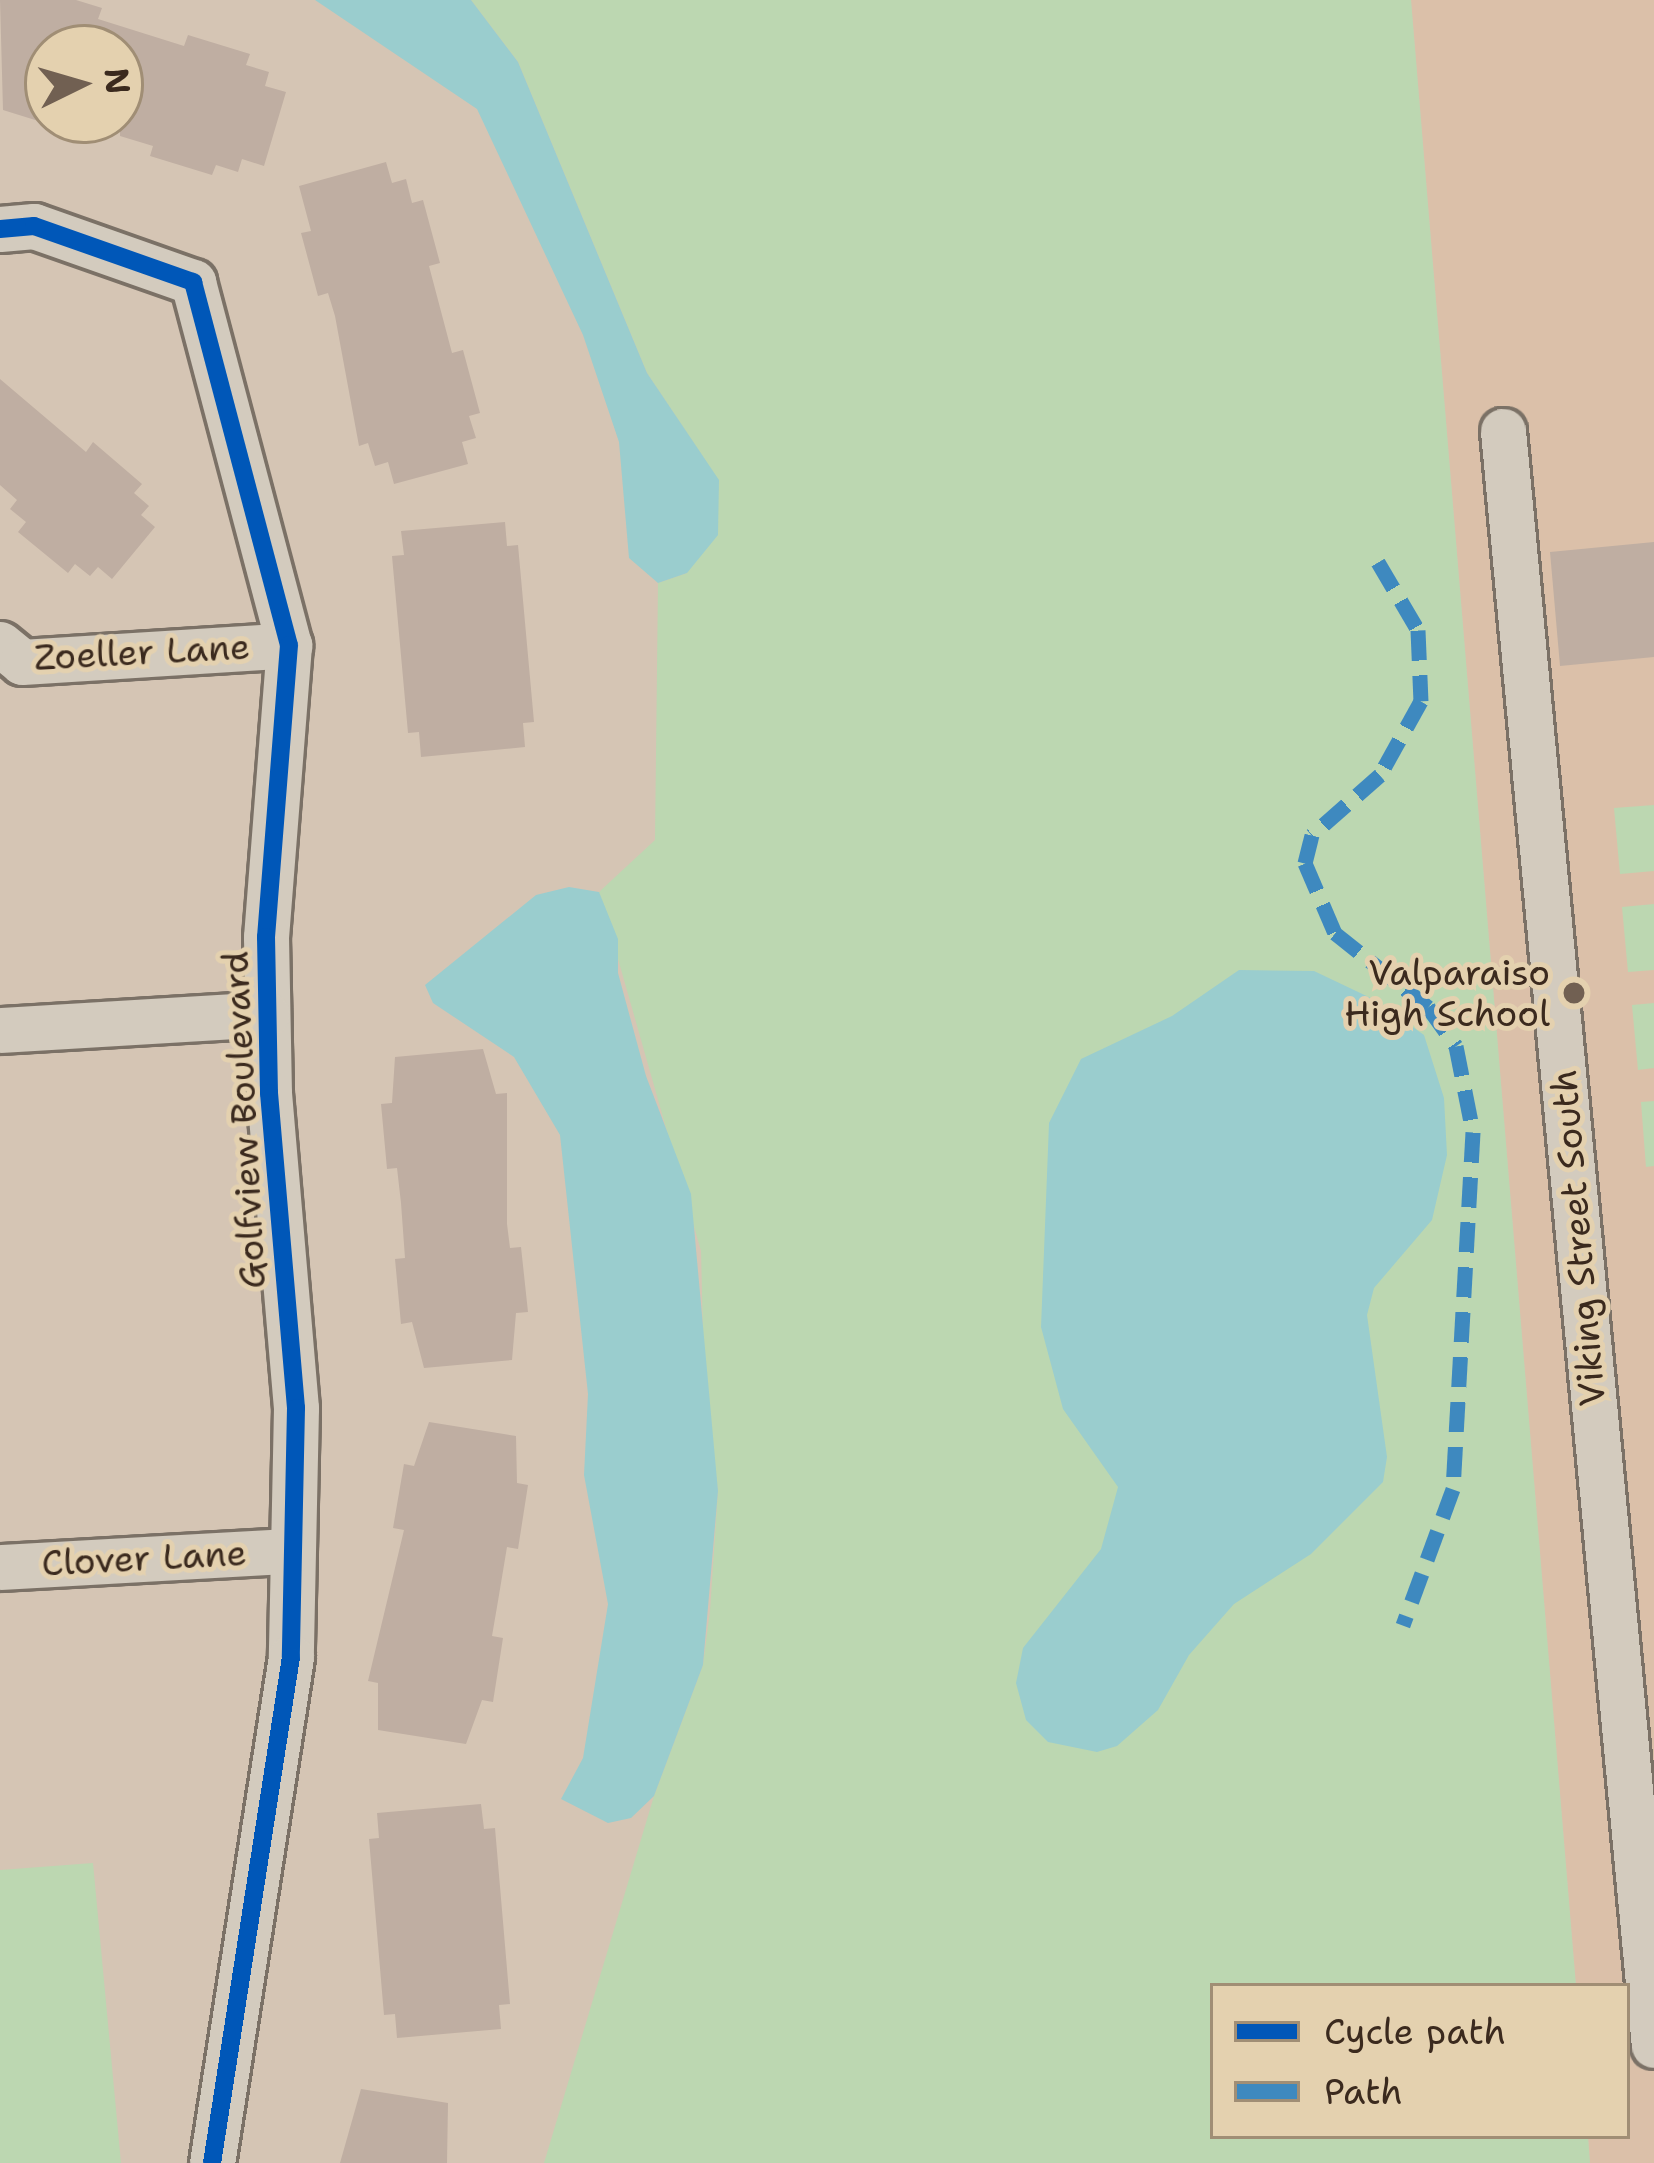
<!DOCTYPE html>
<html>
<head>
<meta charset="utf-8">
<style>
	body { margin:0 }
	#map { position:relative; width:1654px; height:2163px; overflow:hidden; background:#d5c5b4; font-family:"Shantell Sans",sans-serif }
	div>[style] { position:absolute }
	[style*='--x'] { left:calc(var(--x)*1px); top:calc(var(--y)*1px); width:calc(var(--w)*1px); rotate:calc(var(--a)*1deg) }
	.built>* { inset:0; background:#dbc0a9 }
	.green>* { inset:0; background:#bcd7b1 }
	.water>* { inset:0; background:#9acdce }
	.building>* { inset:0; background:#bfaea2 }
	.roads { filter:drop-shadow(3px 0 #7b7166) drop-shadow(-3px 0 #7b7166) drop-shadow(0 3px #7b7166) drop-shadow(0 -3px #7b7166) }
	.minor>* { height:45px; margin:-22.5px; padding:0 22.5px; transform-origin:22.5px; border-radius:22.5px; background:#d3cbbe }
	.quiet>* { height:15px; margin-top:-7.5px; transform-origin:0; background:repeating-linear-gradient(90deg,#3e89bf 0 30px,transparent 0 45px) }
	.cycleway>* { height:18px; margin:-9px; padding:0 9px; transform-origin:9px; border-radius:9px; background:#0057b8 }
	.dots>* { width:33px; height:33px; translate:-50% -50%; box-sizing:border-box; border:6px solid #e4d1af; border-radius:50% }
	span { translate:-50% -50%; white-space:nowrap; text-align:center; line-height:1.15; -webkit-text-stroke:10px #e4d1af; paint-order:stroke }
	.street-label { font-size:36px; color:#3b2a1e }
	.poi-label { font-size:36px; color:#3b2a1e }
	.right { translate:-100% -50%; text-align:right }
	.legend { position:absolute; left:1210px; top:1983px; width:420px; height:156px; box-sizing:border-box; background:#e4d1af; border:3px solid #a08e75; margin:0; padding:15px 21px; list-style:none; font-size:36px; color:#3b2a1e }
	.legend li { display:flex; align-items:center; gap:24px; height:60px }
	.legend b { width:60px; border:3px solid #a08e75 }
	.north { position:absolute; left:24px; top:24px; width:120px; height:120px; box-sizing:border-box; background:#e4d1af; border:3px solid #a08e75; border-radius:50%; rotate:85deg; font-size:33px; font-weight:700; line-height:48px; text-align:center; color:#3b2a1e }
	.north::after { content:''; display:block; margin:auto; width:42px; height:54px; background:#716052; clip-path:polygon(50% 0,100% 100%,50% 72%,0 100%) }
</style>
</head>
<body>
<div id="map">
	<div class="built">
		<i style="clip-path:polygon(1411px 0,1654px 0,1654px 2163px,1590px 2163px,1588px 2136px,1627px 2136px,1627px 1986px,1576px 1986px)"></i>
	</div>
	<div class="green">
		<i style="clip-path:polygon(471px 0,1411px 0,1576px 1986px,1213px 1986px,1213px 2136px,1588px 2136px,1590px 2163px,544px 2163px,654px 1796px,703px 1665px,710px 1611px,718px 1491px,704px 1379px,701px 1251px,599px 892px,655px 840px,658px 583px,687px 573px,719px 481px,647px 373px,518px 62px)"></i>
		<i style="clip-path:polygon(1654px 805px,1654px 871px,1620px 874px,1614px 808px)"></i>
		<i style="clip-path:polygon(1654px 904px,1654px 970px,1628px 972px,1622px 907px)"></i>
		<i style="clip-path:polygon(1654px 1003px,1654px 1068px,1638px 1070px,1632px 1005px)"></i>
		<i style="clip-path:polygon(1654px 1101px,1654px 1166px,1646px 1167px,1641px 1102px)"></i>
		<i style="clip-path:polygon(93px 1863px,121px 2163px,0 2163px,0 1870px)"></i>
	</div>
	<div class="water">
		<i style="clip-path:polygon(315px 0,471px 0,518px 62px,647px 373px,719px 480px,718px 535px,687px 573px,658px 583px,629px 558px,619px 442px,583px 335px,477px 109px)"></i>
		<i style="clip-path:polygon(569px 887px,599px 892px,618px 939px,618px 973px,646px 1076px,691px 1194px,718px 1491px,703px 1665px,654px 1796px,631px 1818px,608px 1823px,561px 1799px,583px 1758px,608px 1604px,584px 1475px,588px 1394px,560px 1135px,514px 1057px,433px 1003px,425px 985px,536px 895px)"></i>
		<i style="clip-path:polygon(1239px 970px,1314px 971px,1375px 1000px,1424px 1035px,1444px 1098px,1447px 1155px,1432px 1220px,1374px 1288px,1367px 1315px,1387px 1457px,1383px 1482px,1311px 1554px,1234px 1604px,1189px 1655px,1158px 1710px,1117px 1746px,1097px 1752px,1048px 1742px,1026px 1720px,1016px 1683px,1023px 1648px,1101px 1549px,1118px 1487px,1063px 1409px,1041px 1327px,1049px 1123px,1081px 1059px,1172px 1016px)"></i>
	</div>
	<div class="building">
		<i style="clip-path:polygon(0 0,76px 0,102px 8px,98px 19px,184px 46px,188px 35px,250px 54px,246px 65px,269px 72px,265px 86px,286px 92px,264px 166px,242px 159px,238px 172px,216px 165px,212px 175px,150px 156px,153px 146px,120px 136px,120px 48px,48px 48px,48px 124px,3px 110px)"></i>
		<i style="clip-path:polygon(386px 162px,392px 183px,406px 179px,412px 203px,423px 200px,440px 263px,429px 266px,452px 353px,463px 350px,480px 413px,469px 416px,476px 438px,462px 442px,468px 464px,394px 484px,388px 462px,375px 466px,368px 443px,359px 446px,335px 316px,328px 293px,318px 296px,301px 233px,311px 231px,299px 186px)"></i>
		<i style="clip-path:polygon(0 379px,86px 452px,93px 442px,142px 484px,134px 493px,149px 506px,141px 515px,155px 527px,112px 579px,98px 567px,90px 576px,75px 564px,68px 573px,18px 532px,26px 522px,10px 509px,17px 500px,0 485px)"></i>
		<i style="clip-path:polygon(505px 522px,507px 546px,518px 545px,534px 722px,523px 723px,525px 747px,421px 757px,419px 732px,408px 733px,392px 556px,404px 555px,401px 531px)"></i>
		<i style="clip-path:polygon(1654px 542px,1654px 657px,1560px 666px,1550px 552px)"></i>
		<i style="clip-path:polygon(483px 1049px,496px 1094px,507px 1093px,507px 1224px,510px 1248px,521px 1247px,528px 1312px,516px 1313px,512px 1360px,424px 1368px,412px 1322px,401px 1324px,395px 1259px,405px 1258px,401px 1203px,397px 1168px,387px 1169px,381px 1104px,392px 1103px,395px 1057px)"></i>
		<i style="clip-path:polygon(429px 1422px,516px 1436px,517px 1483px,528px 1485px,518px 1549px,507px 1547px,498px 1601px,492px 1636px,503px 1638px,493px 1702px,482px 1700px,466px 1744px,378px 1730px,378px 1683px,368px 1681px,404px 1530px,393px 1528px,404px 1464px,414px 1466px)"></i>
		<i style="clip-path:polygon(481px 1804px,484px 1829px,495px 1828px,510px 2004px,499px 2005px,501px 2029px,397px 2038px,395px 2014px,384px 2015px,369px 1839px,379px 1838px,377px 1813px)"></i>
		<i style="clip-path:polygon(361px 2089px,448px 2103px,447px 2163px,340px 2163px)"></i>
	</div>
	<div class="roads">
		<div class="minor">
			<i style="--x:0;--y:229;--w:34;--a:-5"></i>
			<i style="--x:34;--y:226;--w:169;--a:19.4"></i>
			<i style="--x:193;--y:282;--w:375;--a:75.2"></i>
			<i style="--x:289;--y:645;--w:293;--a:94.5"></i>
			<i style="--x:266;--y:937;--w:156;--a:88.9"></i>
			<i style="--x:269;--y:1093;--w:316;--a:85.1"></i>
			<i style="--x:296;--y:1408;--w:249;--a:91.2"></i>
			<i style="--x:291;--y:1657;--w:512;--a:98.87"></i>
			<i style="--x:1503;--y:431;--w:1621;--a:84.66"></i>
			<i style="--x:0;--y:644;--w:28;--a:39"></i>
			<i style="--x:22;--y:662;--w:268;--a:-3.6"></i>
			<i style="--x:0;--y:1030;--w:267;--a:-3.4"></i>
			<i style="--x:0;--y:1567;--w:289;--a:-3.2"></i>
		</div>
	</div>
	<div class="quiet">
		<i style="--x:1378;--y:562;--w:79;--a:59.5"></i>
		<i style="--x:1418;--y:630;--w:71;--a:87.6"></i>
		<i style="--x:1421;--y:701;--w:85;--a:119"></i>
		<i style="--x:1380;--y:775;--w:91;--a:138.6"></i>
		<i style="--x:1312;--y:835;--w:29;--a:104"></i>
		<i style="--x:1305;--y:863;--w:76;--a:66.8"></i>
		<i style="--x:1335;--y:933;--w:119;--a:38.5"></i>
		<i style="--x:1428;--y:1007;--w:48;--a:54.3"></i>
		<i style="--x:1456;--y:1046;--w:88;--a:78.8"></i>
		<i style="--x:1473;--y:1132;--w:358;--a:93.2"></i>
		<i style="--x:1453;--y:1489;--w:145;--a:110.2"></i>
	</div>
	<div class="cycleway">
		<i style="--x:0;--y:229;--w:34;--a:-5"></i>
		<i style="--x:34;--y:226;--w:169;--a:19.4"></i>
		<i style="--x:193;--y:282;--w:375;--a:75.2"></i>
		<i style="--x:289;--y:645;--w:293;--a:94.5"></i>
		<i style="--x:266;--y:937;--w:156;--a:88.9"></i>
		<i style="--x:269;--y:1093;--w:316;--a:85.1"></i>
		<i style="--x:296;--y:1408;--w:249;--a:91.2"></i>
		<i style="--x:291;--y:1657;--w:512;--a:98.87"></i>
	</div>
	<div class="dots">
		<i style="left:1574px;top:993px;background:#716052"></i>
	</div>
	<div class="street-label">
		<span style="left:142px;top:652px;rotate:-3deg">Zoeller Lane</span>
		<span style="left:244px;top:1120px;rotate:-93deg">Golfview Boulevard</span>
		<span style="left:1578px;top:1238px;rotate:-95deg">Viking Street South</span>
		<span style="left:144px;top:1558px;rotate:-3deg">Clover Lane</span>
	</div>
	<div class="poi-label">
		<span class="right" style="left:1550px;top:993px">Valparaiso<br>High School</span>
	</div>
	<ul class="legend">
	<li><b style="height:15px;background:#0057b8"></b>Cycle path</li>
	<li><b style="height:15px;background:#3e89bf"></b>Path</li>
	</ul>
	<div class="north">N</div>
</div>
</body>
</html>
